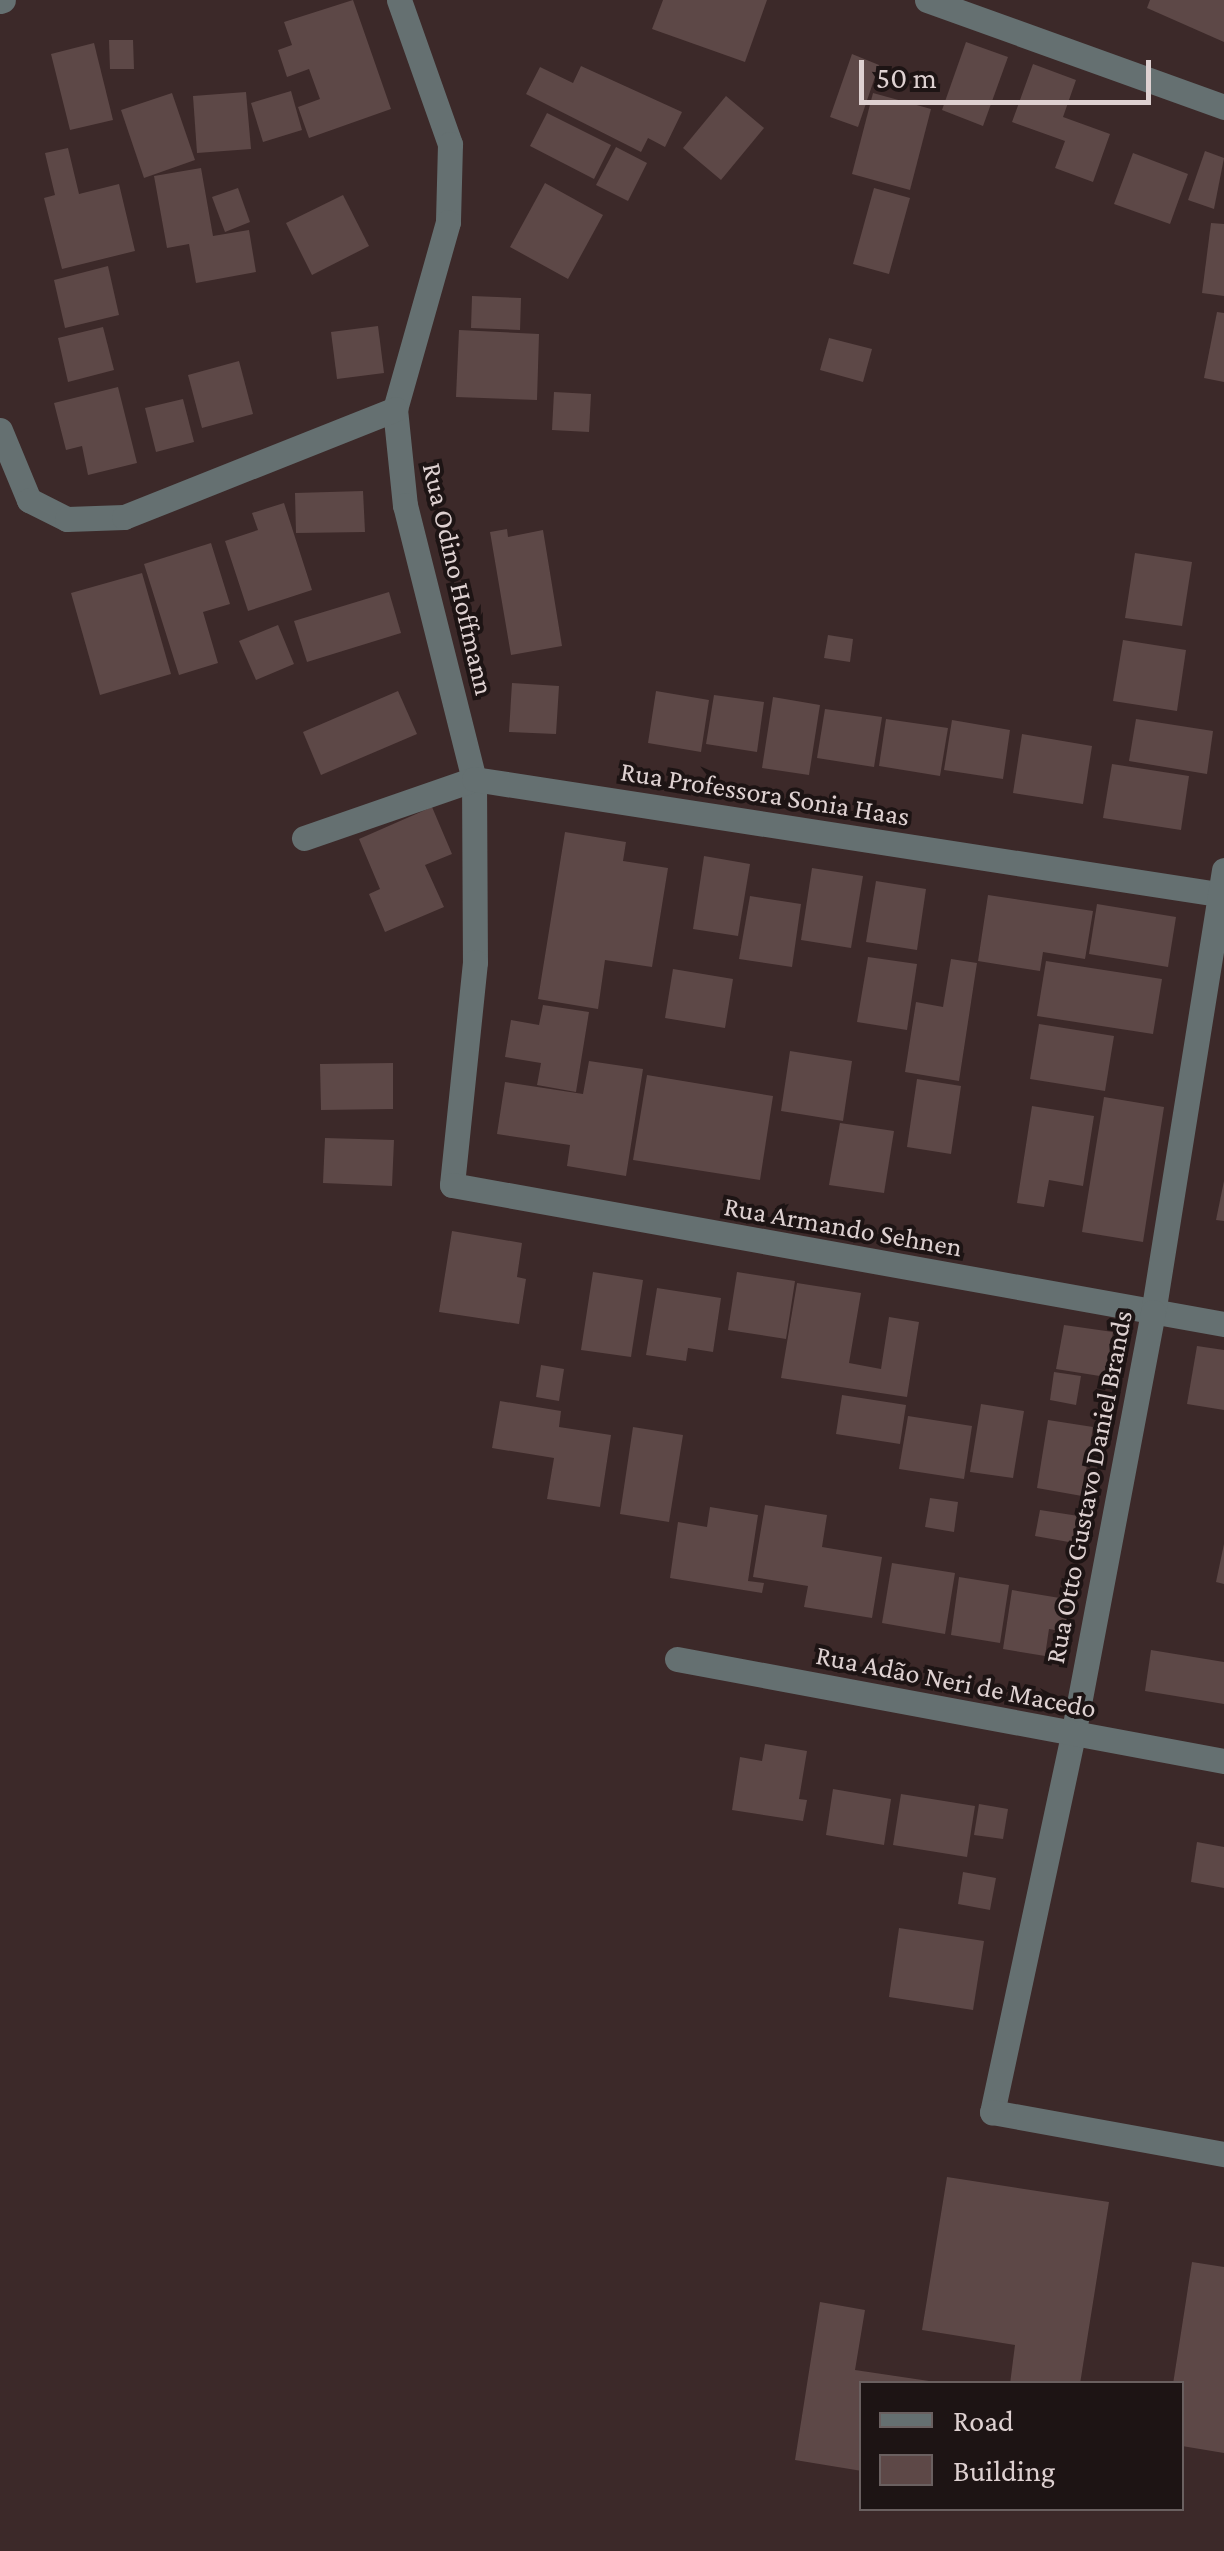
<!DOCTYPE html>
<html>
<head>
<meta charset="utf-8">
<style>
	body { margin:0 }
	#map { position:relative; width:1224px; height:2551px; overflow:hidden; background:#3c2929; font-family:"Crimson Pro",serif }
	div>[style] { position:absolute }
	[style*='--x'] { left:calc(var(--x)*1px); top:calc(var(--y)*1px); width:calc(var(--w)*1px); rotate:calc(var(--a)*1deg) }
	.building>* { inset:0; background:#5d4847 }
	.minor>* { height:25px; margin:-12.5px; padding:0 12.5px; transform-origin:12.5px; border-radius:12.5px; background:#657071 }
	span { translate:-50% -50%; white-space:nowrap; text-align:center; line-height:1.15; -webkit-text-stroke:8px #1d1414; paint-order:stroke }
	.street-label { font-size:28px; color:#ded1d1 }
	.legend { position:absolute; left:859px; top:2381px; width:325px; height:130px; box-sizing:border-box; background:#1d1414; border:2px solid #6a6060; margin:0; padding:12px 18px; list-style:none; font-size:30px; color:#ded1d1 }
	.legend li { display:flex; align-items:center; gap:20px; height:50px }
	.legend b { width:50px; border:2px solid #6a6060 }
	.scale { position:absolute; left:859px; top:60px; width:292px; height:45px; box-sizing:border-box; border:5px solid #ded1d1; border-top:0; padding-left:12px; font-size:30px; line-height:35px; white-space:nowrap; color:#ded1d1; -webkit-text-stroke:8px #1d1414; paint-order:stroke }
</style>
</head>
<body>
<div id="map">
	<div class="building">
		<i style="clip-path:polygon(353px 0,391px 109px,309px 138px,298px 107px,320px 99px,309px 69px,287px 77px,278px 50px,292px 45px,284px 22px)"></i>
		<i style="clip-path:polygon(663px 0,767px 0,745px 62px,652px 29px)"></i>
		<i style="clip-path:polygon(1150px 0,1224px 0,1224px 42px,1147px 8px)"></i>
		<i style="clip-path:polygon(109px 40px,133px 40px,134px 69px,110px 69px)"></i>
		<i style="clip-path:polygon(966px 42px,1008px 57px,983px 126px,942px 110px)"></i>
		<i style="clip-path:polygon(94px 43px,113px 120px,70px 130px,51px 54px)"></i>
		<i style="clip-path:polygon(852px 54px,879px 65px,858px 127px,830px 117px)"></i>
		<i style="clip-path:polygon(1033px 64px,1076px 80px,1063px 117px,1110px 134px,1093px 182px,1055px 168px,1065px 141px,1012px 122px)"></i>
		<i style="clip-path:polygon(581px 66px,682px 112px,665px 147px,648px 138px,641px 152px,526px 94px,540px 67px,573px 83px)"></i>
		<i style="clip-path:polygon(291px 91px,302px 130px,263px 142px,251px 103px)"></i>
		<i style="clip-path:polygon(246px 92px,251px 149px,197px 153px,193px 96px)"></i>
		<i style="clip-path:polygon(172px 93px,195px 160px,144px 178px,121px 110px)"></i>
		<i style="clip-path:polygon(873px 93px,931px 109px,910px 190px,852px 174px)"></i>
		<i style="clip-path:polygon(726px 96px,764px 128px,721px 180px,683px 148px)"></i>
		<i style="clip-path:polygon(547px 113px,611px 145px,594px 179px,530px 146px)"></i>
		<i style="clip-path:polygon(616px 147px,647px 163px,628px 201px,596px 185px)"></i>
		<i style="clip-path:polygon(68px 148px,79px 194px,119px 184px,135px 251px,62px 269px,44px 198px,55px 195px,45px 153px)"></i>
		<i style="clip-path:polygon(1205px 151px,1224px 158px,1214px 209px,1188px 200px)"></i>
		<i style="clip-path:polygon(1133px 153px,1188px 174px,1170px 224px,1114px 204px)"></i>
		<i style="clip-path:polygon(201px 168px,213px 236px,249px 230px,256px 272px,196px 283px,189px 244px,167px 248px,154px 176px)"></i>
		<i style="clip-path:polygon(545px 183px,603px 215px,568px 279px,510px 247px)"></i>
		<i style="clip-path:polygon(238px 188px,250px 222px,225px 232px,212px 197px)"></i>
		<i style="clip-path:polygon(874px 188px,910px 198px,889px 274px,853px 264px)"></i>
		<i style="clip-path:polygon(343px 195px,369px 246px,312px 275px,286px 223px)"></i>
		<i style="clip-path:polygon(1211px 223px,1224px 224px,1224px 296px,1202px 293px)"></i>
		<i style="clip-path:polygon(108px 266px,119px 315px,65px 328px,54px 280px)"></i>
		<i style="clip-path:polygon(472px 296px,521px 298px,520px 330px,471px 328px)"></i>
		<i style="clip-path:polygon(1217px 312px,1224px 313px,1224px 382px,1204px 378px)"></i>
		<i style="clip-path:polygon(378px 326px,384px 373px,337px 379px,331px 332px)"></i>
		<i style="clip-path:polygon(103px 327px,114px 370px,68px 382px,58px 338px)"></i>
		<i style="clip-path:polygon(459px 330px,539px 334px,537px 400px,456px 397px)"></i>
		<i style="clip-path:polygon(829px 338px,872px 349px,863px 382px,820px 370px)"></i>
		<i style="clip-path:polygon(239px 361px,253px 414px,202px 428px,188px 375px)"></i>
		<i style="clip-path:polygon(118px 387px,137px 463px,88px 475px,82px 446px,66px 450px,54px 403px)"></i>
		<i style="clip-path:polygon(554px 392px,591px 394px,589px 432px,552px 430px)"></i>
		<i style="clip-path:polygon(183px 399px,194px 442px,156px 452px,145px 408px)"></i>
		<i style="clip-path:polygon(363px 491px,365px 532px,296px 533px,295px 493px)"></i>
		<i style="clip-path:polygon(284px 503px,312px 590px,248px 611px,225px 541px,258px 530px,252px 513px)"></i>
		<i style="clip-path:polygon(507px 529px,508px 537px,543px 530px,562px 646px,511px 655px,490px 532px)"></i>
		<i style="clip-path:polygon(211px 543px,230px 604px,203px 612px,218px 663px,179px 675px,144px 564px)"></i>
		<i style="clip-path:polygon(1135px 553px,1192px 562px,1182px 626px,1125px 618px)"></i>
		<i style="clip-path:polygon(142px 573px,171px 674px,100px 695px,71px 593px)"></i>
		<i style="clip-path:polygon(389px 592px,401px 633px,307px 662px,294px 621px)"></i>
		<i style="clip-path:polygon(278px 625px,294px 664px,256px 680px,239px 641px)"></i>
		<i style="clip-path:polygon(828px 635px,853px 639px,850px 662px,824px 658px)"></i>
		<i style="clip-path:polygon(1123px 640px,1186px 650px,1177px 711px,1113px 701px)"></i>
		<i style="clip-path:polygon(512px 683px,559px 686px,556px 734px,509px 732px)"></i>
		<i style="clip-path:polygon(398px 691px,417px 734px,321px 775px,303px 732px)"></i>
		<i style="clip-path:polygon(656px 691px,709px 700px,701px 752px,648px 743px)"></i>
		<i style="clip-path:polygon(714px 695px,764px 702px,757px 752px,706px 744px)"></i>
		<i style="clip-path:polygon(773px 697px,820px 705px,809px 775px,762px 768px)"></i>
		<i style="clip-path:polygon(825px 709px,882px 717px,874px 767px,817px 758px)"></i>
		<i style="clip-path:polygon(886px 719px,948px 728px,940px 776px,879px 766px)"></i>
		<i style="clip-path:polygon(1136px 719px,1213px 731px,1207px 774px,1129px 761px)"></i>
		<i style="clip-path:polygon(952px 720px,1010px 730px,1003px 779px,944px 770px)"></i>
		<i style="clip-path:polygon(1022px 734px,1092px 746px,1083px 804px,1013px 793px)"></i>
		<i style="clip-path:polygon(1112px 764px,1189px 776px,1181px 830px,1103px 818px)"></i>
		<i style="clip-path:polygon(432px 807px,452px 854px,425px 865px,444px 907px,385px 932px,369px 894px,380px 889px,359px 839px)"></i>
		<i style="clip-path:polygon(565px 832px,626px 842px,623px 861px,668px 868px,652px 967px,605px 960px,598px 1009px,538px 999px)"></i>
		<i style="clip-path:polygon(704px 856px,750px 864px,738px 936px,693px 929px)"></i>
		<i style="clip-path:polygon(812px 868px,863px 876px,851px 948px,801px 940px)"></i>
		<i style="clip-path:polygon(876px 881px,926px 889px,917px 950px,866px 942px)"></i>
		<i style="clip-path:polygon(988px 895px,1093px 911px,1085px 959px,1043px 952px,1040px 971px,978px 961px)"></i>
		<i style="clip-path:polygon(750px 896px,801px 904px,792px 967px,739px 959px)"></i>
		<i style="clip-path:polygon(1097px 904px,1176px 917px,1168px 967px,1089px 954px)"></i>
		<i style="clip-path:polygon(868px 957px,917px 964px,907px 1030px,857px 1022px)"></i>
		<i style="clip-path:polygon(951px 959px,977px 963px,959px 1081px,905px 1072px,916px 1002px,943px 1007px)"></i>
		<i style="clip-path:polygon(1046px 961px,1162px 979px,1153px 1034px,1037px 1016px)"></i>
		<i style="clip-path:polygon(673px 969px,733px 979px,725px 1028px,665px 1018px)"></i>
		<i style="clip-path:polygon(543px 1005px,589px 1012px,576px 1092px,537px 1085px,541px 1063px,505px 1057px,511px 1020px,539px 1025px)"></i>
		<i style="clip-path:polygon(1039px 1024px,1114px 1036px,1105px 1091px,1030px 1079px)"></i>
		<i style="clip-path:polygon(790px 1051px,852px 1061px,843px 1121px,781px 1111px)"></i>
		<i style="clip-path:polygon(589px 1061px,643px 1069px,626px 1176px,567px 1166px,570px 1145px,497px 1134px,505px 1082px,583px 1094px)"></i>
		<i style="clip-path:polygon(393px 1063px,393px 1109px,321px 1110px,320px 1064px)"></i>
		<i style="clip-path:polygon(647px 1075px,773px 1096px,760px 1180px,633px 1160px)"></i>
		<i style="clip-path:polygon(917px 1079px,961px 1086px,951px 1154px,907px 1147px)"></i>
		<i style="clip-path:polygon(1104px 1097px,1164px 1107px,1143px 1242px,1082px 1232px)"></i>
		<i style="clip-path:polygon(1032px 1106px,1094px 1116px,1083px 1186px,1049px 1180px,1044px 1207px,1017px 1203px)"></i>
		<i style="clip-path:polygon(840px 1123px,894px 1131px,884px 1193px,829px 1185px)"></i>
		<i style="clip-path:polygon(325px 1138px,394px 1140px,392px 1186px,323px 1183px)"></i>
		<i style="clip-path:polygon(1224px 1181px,1224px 1221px,1216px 1220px)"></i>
		<i style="clip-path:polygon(452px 1231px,522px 1243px,517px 1277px,526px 1279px,519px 1324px,439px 1312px)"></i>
		<i style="clip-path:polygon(593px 1272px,643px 1280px,631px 1357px,581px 1350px)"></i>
		<i style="clip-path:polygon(737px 1272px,795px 1281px,786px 1339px,728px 1330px)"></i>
		<i style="clip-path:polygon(797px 1283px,861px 1293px,849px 1363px,881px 1369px,889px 1317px,919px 1322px,907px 1397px,781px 1378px)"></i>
		<i style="clip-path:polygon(657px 1288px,721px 1298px,713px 1352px,688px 1348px,686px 1361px,646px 1355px)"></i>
		<i style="clip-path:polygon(1064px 1325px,1113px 1332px,1106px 1377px,1056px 1369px)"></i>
		<i style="clip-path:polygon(1197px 1346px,1224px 1350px,1224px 1410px,1187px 1404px)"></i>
		<i style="clip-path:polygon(541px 1365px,564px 1369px,559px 1401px,536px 1397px)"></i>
		<i style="clip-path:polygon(1054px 1372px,1081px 1376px,1076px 1405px,1050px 1400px)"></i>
		<i style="clip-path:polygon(842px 1395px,906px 1405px,900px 1444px,836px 1434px)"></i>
		<i style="clip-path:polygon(500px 1401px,561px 1411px,559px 1427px,611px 1435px,600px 1507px,547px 1499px,554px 1458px,492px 1448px)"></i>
		<i style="clip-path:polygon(981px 1404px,1024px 1411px,1013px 1478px,970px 1472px)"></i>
		<i style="clip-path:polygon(908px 1416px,972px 1426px,964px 1479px,899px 1469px)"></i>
		<i style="clip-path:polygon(1048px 1420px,1093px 1427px,1082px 1496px,1037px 1488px)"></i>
		<i style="clip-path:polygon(633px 1427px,683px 1435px,669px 1522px,620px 1514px)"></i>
		<i style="clip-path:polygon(930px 1498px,958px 1502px,954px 1532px,925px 1527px)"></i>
		<i style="clip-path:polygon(765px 1505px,827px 1515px,822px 1547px,882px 1557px,872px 1618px,804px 1607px,808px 1586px,753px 1577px)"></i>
		<i style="clip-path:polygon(710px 1507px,758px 1515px,748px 1581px,764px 1583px,762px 1593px,670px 1578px,678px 1522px,707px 1527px)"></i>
		<i style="clip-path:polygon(1040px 1510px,1085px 1517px,1080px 1544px,1035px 1536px)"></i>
		<i style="clip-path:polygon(1224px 1544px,1224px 1584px,1216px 1582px)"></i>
		<i style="clip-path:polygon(892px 1563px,955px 1573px,945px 1634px,882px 1623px)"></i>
		<i style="clip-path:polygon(959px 1577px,1009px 1585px,1000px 1643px,951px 1635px)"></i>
		<i style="clip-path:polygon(1012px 1590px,1072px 1600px,1066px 1632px,1049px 1629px,1045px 1656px,1003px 1649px)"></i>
		<i style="clip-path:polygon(1151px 1650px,1224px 1662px,1224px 1704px,1145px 1691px)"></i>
		<i style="clip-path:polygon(765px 1744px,807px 1751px,799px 1799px,807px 1800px,803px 1821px,732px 1810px,740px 1757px,762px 1761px)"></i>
		<i style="clip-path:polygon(833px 1789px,891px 1799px,884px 1845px,826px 1835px)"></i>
		<i style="clip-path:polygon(901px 1794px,975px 1806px,967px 1857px,893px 1845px)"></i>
		<i style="clip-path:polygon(979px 1804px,1008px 1809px,1003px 1839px,974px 1835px)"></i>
		<i style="clip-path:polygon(1197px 1842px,1224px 1847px,1224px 1888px,1191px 1882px)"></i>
		<i style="clip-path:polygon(963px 1872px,996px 1878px,990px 1910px,958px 1904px)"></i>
		<i style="clip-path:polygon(899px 1928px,984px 1941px,973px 2010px,889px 1997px)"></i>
		<i style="clip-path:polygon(947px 2177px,1109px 2202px,1080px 2384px,1010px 2384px,1015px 2345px,922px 2330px)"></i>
		<i style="clip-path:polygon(1192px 2262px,1224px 2267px,1224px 2453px,1182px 2446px,1182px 2384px,1173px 2384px)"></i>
		<i style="clip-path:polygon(820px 2302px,865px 2310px,855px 2370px,929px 2381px,862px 2384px,862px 2471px,795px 2460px)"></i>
	</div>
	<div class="minor">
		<i style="--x:399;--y:0;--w:153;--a:70.5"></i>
		<i style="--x:450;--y:144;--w:78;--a:91.5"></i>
		<i style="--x:448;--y:222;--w:194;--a:105.8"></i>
		<i style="--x:395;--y:409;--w:97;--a:84.1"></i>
		<i style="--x:405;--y:505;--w:283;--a:75.9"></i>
		<i style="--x:474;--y:779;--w:183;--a:89.7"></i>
		<i style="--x:475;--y:962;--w:224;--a:95.9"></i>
		<i style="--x:452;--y:1185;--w:784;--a:10.21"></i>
		<i style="--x:927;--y:0;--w:316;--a:19.8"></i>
		<i style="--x:0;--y:1;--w:3;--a:-18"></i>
		<i style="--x:0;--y:430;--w:76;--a:67.5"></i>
		<i style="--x:29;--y:500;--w:42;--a:26.6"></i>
		<i style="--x:67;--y:519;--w:57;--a:-2"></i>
		<i style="--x:124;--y:517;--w:292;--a:-21.7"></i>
		<i style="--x:304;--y:838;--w:180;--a:-19.1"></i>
		<i style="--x:474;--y:779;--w:759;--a:8.79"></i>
		<i style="--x:1224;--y:870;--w:448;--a:99.1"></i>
		<i style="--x:1153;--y:1312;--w:430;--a:100.7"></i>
		<i style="--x:1073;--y:1735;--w:386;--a:102.1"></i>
		<i style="--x:992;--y:2112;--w:236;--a:10.3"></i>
		<i style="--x:677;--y:1659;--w:556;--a:10.56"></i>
	</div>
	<div class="street-label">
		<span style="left:458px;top:579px;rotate:77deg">Rua Odino Hoffmann</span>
		<span style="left:765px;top:794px;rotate:9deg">Rua Professora Sonia Haas</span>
		<span style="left:843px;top:1227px;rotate:10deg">Rua Armando Sehnen</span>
		<span style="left:1089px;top:1487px;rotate:-79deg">Rua Otto Gustavo Daniel Brands</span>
		<span style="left:956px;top:1682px;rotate:11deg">Rua Adão Neri de Macedo</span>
	</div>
	<ul class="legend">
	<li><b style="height:12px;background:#657071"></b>Road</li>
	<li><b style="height:28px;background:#5d4847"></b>Building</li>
	</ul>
	<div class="scale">50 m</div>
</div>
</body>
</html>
